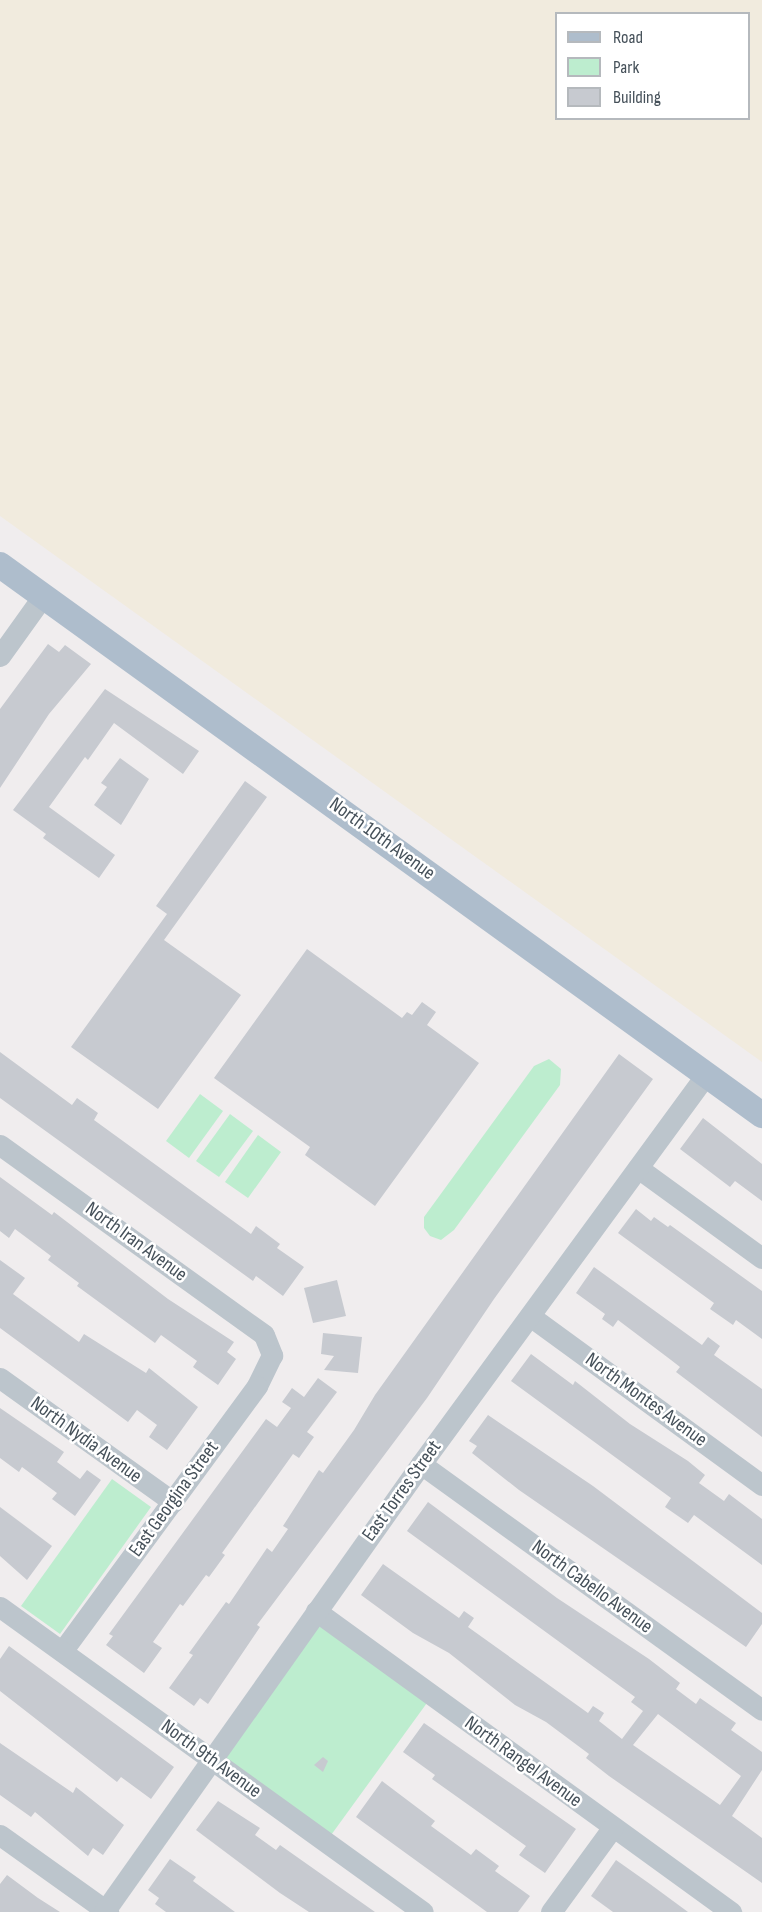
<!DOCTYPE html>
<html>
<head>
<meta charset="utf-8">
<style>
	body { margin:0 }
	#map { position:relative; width:762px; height:1912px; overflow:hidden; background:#f0edee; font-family:"Sofia Sans Condensed",sans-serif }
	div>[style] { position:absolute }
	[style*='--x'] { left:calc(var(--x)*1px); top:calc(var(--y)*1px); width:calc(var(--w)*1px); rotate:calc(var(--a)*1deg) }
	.green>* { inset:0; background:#bdedcf }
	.sand>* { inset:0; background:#f1ebde }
	.building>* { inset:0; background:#c7cad0 }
	.minor>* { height:21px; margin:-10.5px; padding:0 10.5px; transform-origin:10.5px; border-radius:10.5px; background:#bcc5cc }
	.major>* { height:26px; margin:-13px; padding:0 13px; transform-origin:13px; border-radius:13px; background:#aebdcc }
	span { translate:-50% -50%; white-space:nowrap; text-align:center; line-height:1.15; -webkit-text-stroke:5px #fff; paint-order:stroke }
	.street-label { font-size:20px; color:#46515a }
	.legend { position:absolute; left:555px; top:12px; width:195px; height:108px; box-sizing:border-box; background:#fff; border:2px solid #b5b9bd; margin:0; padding:8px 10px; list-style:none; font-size:18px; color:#46515a }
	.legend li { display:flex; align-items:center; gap:12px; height:30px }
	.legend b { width:30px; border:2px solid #b5b9bd }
</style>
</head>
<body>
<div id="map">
	<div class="green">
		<i style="clip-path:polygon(549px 1059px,561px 1069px,560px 1085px,454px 1230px,441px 1240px,430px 1236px,424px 1228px,424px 1217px,534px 1066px)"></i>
		<i style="clip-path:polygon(200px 1094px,223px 1111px,189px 1158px,166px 1141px)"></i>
		<i style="clip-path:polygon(230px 1114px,253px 1131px,219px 1177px,196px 1161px)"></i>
		<i style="clip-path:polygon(258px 1135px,281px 1152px,248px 1198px,225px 1182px)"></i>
		<i style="clip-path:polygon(112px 1479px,151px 1507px,60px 1634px,21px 1606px)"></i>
		<i style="clip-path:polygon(316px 1611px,432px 1696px,326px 1842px,213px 1760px)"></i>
	</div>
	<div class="sand">
		<i style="clip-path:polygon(evenodd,0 0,762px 0,762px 1062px,0 516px,0 0,556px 14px,748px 14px,748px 118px,556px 118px,556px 14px)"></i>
	</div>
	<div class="building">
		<i style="clip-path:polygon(48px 644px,59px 652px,65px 645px,91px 664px,49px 714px,0 788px,0 709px)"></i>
		<i style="clip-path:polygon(105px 689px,199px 751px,183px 774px,114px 723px,88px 760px,85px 757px,49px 807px,115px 855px,99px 878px,43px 838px,46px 834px,13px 810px)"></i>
		<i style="clip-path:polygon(120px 758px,149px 779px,121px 825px,94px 805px,107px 787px,101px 783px)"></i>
		<i style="clip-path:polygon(245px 781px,267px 797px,164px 940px,241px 995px,158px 1109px,71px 1047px,167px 914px,156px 906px)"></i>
		<i style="clip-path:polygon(307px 949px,402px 1018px,407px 1012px,412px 1015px,422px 1002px,436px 1012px,427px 1025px,479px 1063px,375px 1206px,305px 1155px,310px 1147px,214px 1078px)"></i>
		<i style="clip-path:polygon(0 1052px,72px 1105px,77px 1098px,98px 1113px,94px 1120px,251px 1234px,256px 1226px,280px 1244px,277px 1248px,304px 1267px,283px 1296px,256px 1276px,253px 1281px,0 1098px)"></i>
		<i style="clip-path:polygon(619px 1054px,653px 1079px,494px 1299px,427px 1398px,257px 1625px,260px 1627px,208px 1704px,200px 1698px,194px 1706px,169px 1688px,193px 1655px,189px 1653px,226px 1602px,229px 1604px,267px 1548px,272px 1552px,288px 1529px,283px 1526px,319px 1470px,323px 1473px,354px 1430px,375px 1395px)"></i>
		<i style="clip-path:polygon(703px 1118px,762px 1164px,762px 1201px,735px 1181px,730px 1187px,680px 1149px)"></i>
		<i style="clip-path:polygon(0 1177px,52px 1215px,54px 1212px,168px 1299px,234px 1342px,227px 1352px,236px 1359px,218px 1385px,193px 1367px,197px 1361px,161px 1335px,155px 1343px,77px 1286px,79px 1283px,48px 1260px,51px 1256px,15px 1229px,9px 1238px,0 1231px)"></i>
		<i style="clip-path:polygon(636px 1209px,651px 1221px,654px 1217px,668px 1227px,670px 1225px,762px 1291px,762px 1339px,736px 1320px,733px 1325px,710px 1309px,714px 1303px,618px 1233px)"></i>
		<i style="clip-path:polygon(0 1260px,25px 1278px,13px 1294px,79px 1342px,84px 1334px,146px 1373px,149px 1368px,198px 1407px,167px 1450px,149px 1437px,157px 1425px,137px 1410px,128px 1422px,0 1328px)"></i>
		<i style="clip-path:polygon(594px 1267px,702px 1345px,708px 1337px,720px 1346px,714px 1355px,762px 1389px,762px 1437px,676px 1372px,680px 1367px,671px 1360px,618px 1320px,613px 1327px,602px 1319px,605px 1314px,576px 1293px)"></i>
		<i style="clip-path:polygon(337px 1280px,346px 1316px,313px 1323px,304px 1288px)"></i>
		<i style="clip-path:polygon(323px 1333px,362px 1337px,358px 1373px,324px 1370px,334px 1356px,321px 1354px)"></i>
		<i style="clip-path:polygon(531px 1354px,573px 1385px,575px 1381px,630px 1424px,688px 1461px,705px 1475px,699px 1483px,724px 1501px,729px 1494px,762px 1519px,762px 1565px,694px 1515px,688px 1523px,665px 1507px,671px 1498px,511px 1381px)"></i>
		<i style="clip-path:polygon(318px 1378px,337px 1392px,307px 1432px,314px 1437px,299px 1458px,293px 1454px,222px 1553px,225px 1555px,209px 1577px,206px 1575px,183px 1606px,180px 1604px,153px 1642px,162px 1648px,144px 1673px,106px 1645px,113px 1636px,109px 1634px,266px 1419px,277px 1427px,291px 1408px,282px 1402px,292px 1388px,304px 1397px)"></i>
		<i style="clip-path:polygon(0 1408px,64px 1452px,57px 1462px,80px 1479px,87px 1470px,101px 1480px,75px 1516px,52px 1499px,57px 1493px,22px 1467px,19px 1472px,0 1458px)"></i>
		<i style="clip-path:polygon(488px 1415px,593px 1486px,762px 1613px,762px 1624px,746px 1647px,519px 1490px,472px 1453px,477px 1446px,469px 1441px)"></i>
		<i style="clip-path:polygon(evenodd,428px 1502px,557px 1598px,649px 1659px,680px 1683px,676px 1689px,696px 1704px,700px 1698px,736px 1723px,731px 1730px,762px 1752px,762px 1770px,732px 1816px,762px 1838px,762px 1883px,609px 1776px,586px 1758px,589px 1754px,546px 1722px,515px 1705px,449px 1653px,413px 1633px,361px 1595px,383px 1564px,459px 1618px,464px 1611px,474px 1618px,468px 1627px,588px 1713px,593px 1706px,604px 1713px,599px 1721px,622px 1739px,643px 1711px,631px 1702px,635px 1697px,407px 1531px,428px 1502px,658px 1714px,741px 1776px,720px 1805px,633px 1745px,658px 1714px)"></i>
		<i style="clip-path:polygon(0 1507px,52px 1546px,27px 1580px,0 1556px)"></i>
		<i style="clip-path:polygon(9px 1646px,174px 1767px,151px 1799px,121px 1777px,117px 1782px,0 1691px,0 1659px)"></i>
		<i style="clip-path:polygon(424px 1723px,576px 1829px,545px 1873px,519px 1855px,526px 1846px,432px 1779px,435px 1775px,403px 1752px)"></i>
		<i style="clip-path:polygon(0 1743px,73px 1793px,76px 1787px,124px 1825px,103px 1855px,93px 1848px,88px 1856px,35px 1812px,31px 1817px,0 1795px)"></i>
		<i style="clip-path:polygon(323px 1757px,328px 1761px,323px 1772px,314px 1765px)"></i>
		<i style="clip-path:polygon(382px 1781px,435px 1821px,431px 1826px,471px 1855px,476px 1849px,499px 1866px,495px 1871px,530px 1896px,518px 1912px,487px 1912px,356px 1817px)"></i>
		<i style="clip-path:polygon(218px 1801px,260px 1828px,255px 1835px,276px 1850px,280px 1845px,375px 1912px,309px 1912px,280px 1893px,196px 1830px)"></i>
		<i style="clip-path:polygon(170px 1859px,196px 1877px,193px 1881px,235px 1912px,166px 1912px,155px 1904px,159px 1898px,148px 1890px)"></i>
		<i style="clip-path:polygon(616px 1860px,650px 1884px,688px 1912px,613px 1912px,591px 1896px)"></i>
		<i style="clip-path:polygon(7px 1875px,38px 1898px,60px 1912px,0 1912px,0 1884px)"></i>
	</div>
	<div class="minor">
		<i style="--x:0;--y:656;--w:74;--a:-54.4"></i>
		<i style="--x:0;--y:1145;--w:325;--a:35.7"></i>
		<i style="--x:264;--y:1335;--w:22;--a:68"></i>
		<i style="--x:272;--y:1355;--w:34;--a:116"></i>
		<i style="--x:257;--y:1386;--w:329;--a:126.3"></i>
		<i style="--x:638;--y:1168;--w:153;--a:36"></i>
		<i style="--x:530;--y:1316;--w:287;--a:36.1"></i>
		<i style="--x:0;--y:1378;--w:213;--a:35.6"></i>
		<i style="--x:421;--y:1464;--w:420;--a:35.8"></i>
		<i style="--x:0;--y:1607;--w:521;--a:35.79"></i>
		<i style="--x:316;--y:1611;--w:513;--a:35.95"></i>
		<i style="--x:0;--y:1835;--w:133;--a:35.5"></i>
		<i style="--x:104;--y:1912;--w:549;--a:-54.72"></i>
		<i style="--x:421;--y:1464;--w:483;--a:-53.8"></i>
		<i style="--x:551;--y:1912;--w:105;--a:-53.9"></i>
	</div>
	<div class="major">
		<i style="--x:0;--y:565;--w:940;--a:35.82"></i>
	</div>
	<div class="street-label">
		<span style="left:382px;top:839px;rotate:36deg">North 10th Avenue</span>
		<span style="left:136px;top:1242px;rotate:36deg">North Iran Avenue</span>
		<span style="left:646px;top:1400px;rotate:36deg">North Montes Avenue</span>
		<span style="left:86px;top:1440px;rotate:36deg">North Nydia Avenue</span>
		<span style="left:402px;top:1491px;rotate:-54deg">East Torres Street</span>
		<span style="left:174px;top:1499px;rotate:-54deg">East Georgina Street</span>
		<span style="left:592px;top:1587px;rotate:36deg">North Cabello Avenue</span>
		<span style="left:211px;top:1759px;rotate:36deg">North 9th Avenue</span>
		<span style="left:523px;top:1762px;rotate:36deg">North Rangel Avenue</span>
	</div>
	<ul class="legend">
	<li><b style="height:8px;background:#aebdcc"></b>Road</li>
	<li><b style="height:16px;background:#bdedcf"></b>Park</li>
	<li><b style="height:16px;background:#c7cad0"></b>Building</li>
	</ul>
</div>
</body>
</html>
